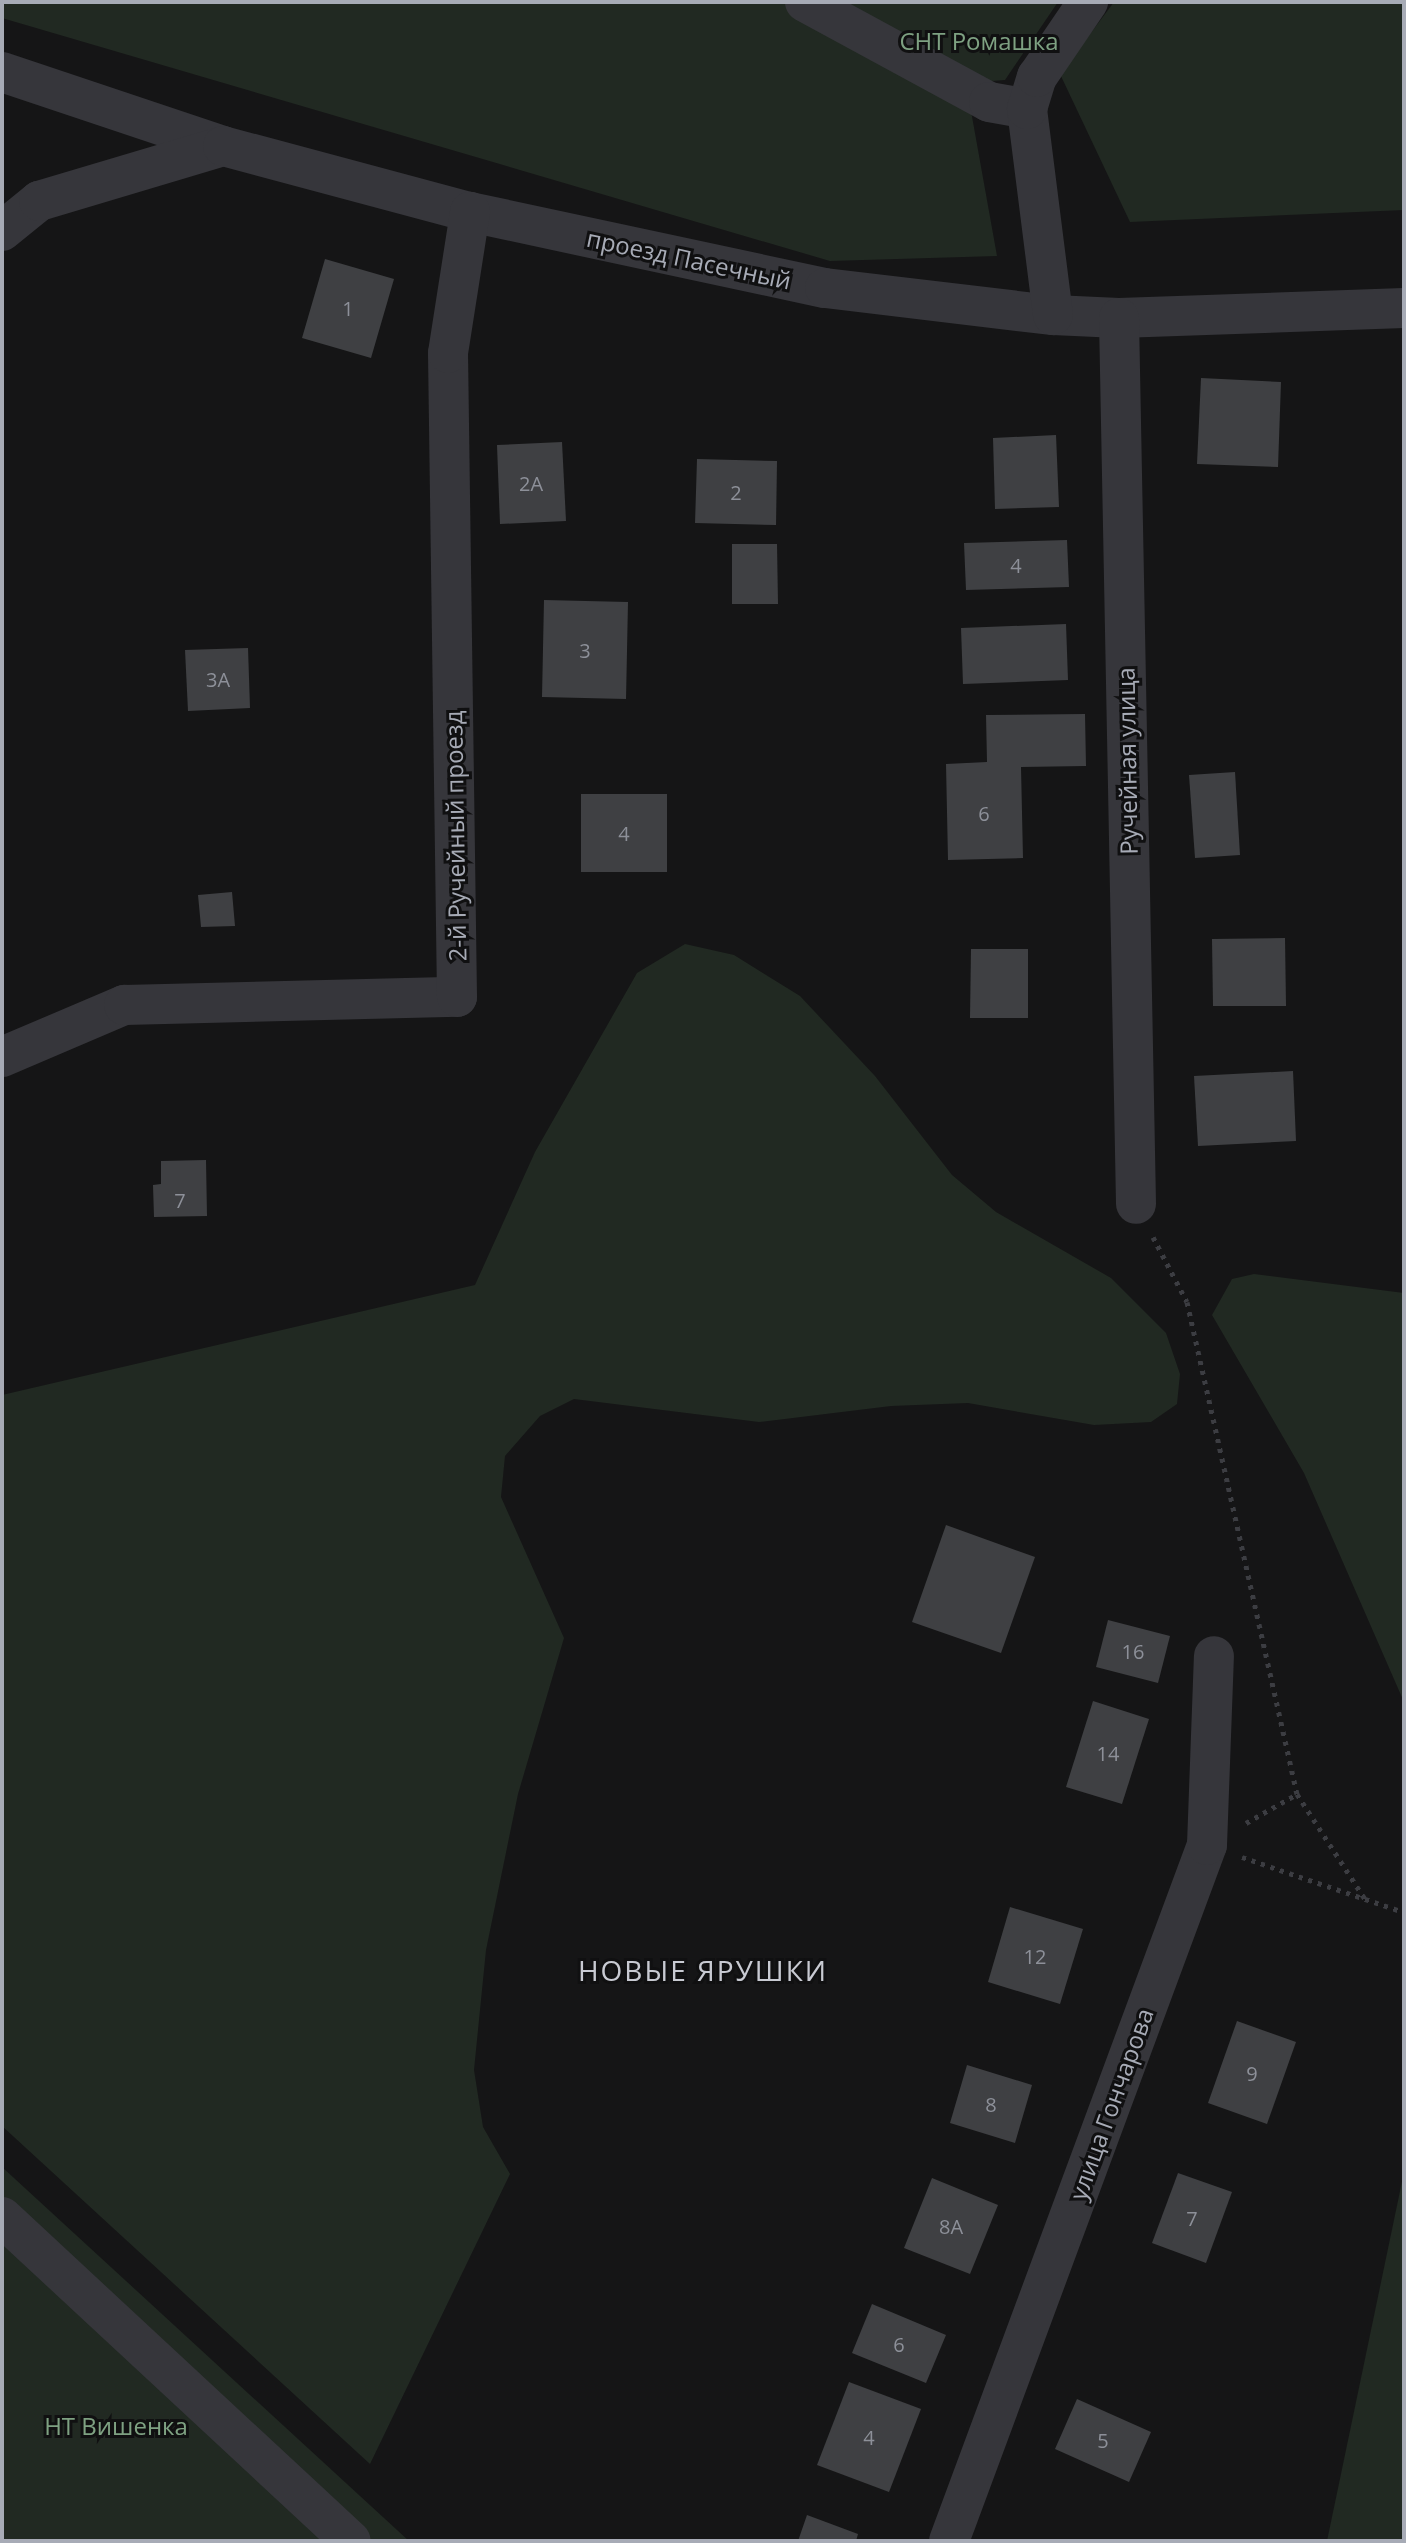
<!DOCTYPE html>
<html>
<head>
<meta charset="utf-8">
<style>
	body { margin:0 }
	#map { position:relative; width:1406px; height:2543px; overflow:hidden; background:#151516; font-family:"Open Sans",sans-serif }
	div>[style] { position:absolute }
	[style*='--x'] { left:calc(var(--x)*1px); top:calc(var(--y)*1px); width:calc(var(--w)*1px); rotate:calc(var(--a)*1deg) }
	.green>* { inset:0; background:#212922 }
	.building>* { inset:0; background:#3f4043 }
	.path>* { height:5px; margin-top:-2.5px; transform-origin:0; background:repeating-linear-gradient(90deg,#3c3d42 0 4px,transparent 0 10px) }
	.minor>* { height:40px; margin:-20px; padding:0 20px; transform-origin:20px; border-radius:20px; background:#36363b }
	span { translate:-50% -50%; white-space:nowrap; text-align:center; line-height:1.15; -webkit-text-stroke:6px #101011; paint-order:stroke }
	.number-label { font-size:20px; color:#8d9099 }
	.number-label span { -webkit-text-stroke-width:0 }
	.park-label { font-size:24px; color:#7ea182 }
	.street-label { font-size:24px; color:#a7abb6 }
	.quarter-label { font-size:28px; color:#c8cad2; letter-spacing:2px }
	.frame { position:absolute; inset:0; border:4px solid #a7abb6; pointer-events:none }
</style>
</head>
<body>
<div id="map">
	<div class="green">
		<i style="clip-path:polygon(2px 2px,1058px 2px,1005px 80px,966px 83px,997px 256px,830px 261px,2px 18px)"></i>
		<i style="clip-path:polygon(1114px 2px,1404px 2px,1404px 210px,1130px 222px,1060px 74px)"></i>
		<i style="clip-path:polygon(685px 944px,734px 955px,800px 996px,875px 1076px,952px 1175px,996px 1212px,1111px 1278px,1166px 1333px,1180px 1374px,1177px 1404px,1151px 1422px,1094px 1425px,968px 1403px,891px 1406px,759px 1422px,574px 1399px,540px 1416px,505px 1456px,501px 1497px,564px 1638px,518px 1794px,486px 1950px,474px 2070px,483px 2127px,510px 2174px,370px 2464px,2px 2126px,2px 1395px,475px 1285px,535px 1152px,637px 973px)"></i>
		<i style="clip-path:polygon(1254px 1274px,1404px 1293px,1404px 1702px,1304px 1473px,1212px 1315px,1232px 1279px)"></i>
		<i style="clip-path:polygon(2px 2167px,409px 2541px,2px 2541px)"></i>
		<i style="clip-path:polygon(1404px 2172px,1404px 2541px,1327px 2541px)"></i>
	</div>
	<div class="building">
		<i style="clip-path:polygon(325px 259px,394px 279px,371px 358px,302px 338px)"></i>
		<i style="clip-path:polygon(1201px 378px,1281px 382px,1278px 467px,1197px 464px)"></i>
		<i style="clip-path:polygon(1056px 435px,1059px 507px,995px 509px,993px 438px)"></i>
		<i style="clip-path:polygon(562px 442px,566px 521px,500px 524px,497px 445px)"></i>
		<i style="clip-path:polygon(697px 459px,777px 461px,776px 525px,695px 523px)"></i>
		<i style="clip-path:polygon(1067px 540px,1069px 587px,966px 590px,964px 543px)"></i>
		<i style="clip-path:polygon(732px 544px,777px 544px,778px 604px,732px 604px)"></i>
		<i style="clip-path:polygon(544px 600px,628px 602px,626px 699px,542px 697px)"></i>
		<i style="clip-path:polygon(1066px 624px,1068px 680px,963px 684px,961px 628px)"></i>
		<i style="clip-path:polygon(248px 648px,250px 708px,188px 711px,185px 650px)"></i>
		<i style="clip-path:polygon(1085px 714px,1086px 766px,1021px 767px,1023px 858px,948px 860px,946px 764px,987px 762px,986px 715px)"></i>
		<i style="clip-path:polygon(1235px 772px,1240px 855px,1195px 858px,1189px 775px)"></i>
		<i style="clip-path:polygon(581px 794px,667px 794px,667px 872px,581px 872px)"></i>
		<i style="clip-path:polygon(232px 892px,235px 926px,201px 927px,198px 895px)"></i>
		<i style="clip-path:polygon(1285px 938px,1286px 1006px,1213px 1006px,1212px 939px)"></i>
		<i style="clip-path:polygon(971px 949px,1028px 949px,1028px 1018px,970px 1018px)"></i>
		<i style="clip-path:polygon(1293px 1071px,1296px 1141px,1198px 1146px,1194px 1076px)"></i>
		<i style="clip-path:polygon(206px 1160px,207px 1216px,154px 1217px,153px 1185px,161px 1184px,161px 1161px)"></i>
		<i style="clip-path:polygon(946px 1525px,1035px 1557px,1001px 1653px,912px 1622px)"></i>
		<i style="clip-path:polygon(1108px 1620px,1170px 1636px,1158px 1683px,1096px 1667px)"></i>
		<i style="clip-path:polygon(1093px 1701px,1149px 1719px,1122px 1804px,1066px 1787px)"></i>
		<i style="clip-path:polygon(1010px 1907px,1083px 1929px,1060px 2004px,988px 1982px)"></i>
		<i style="clip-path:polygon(1237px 2021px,1296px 2042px,1267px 2124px,1208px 2103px)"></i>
		<i style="clip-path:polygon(967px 2065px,1032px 2085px,1015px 2143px,950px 2123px)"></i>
		<i style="clip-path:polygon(1178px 2173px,1232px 2192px,1206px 2263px,1152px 2243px)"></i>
		<i style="clip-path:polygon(932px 2178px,998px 2205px,970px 2274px,904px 2248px)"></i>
		<i style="clip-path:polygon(872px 2304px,946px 2335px,926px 2383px,852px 2353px)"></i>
		<i style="clip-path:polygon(849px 2382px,921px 2409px,889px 2492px,817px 2465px)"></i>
		<i style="clip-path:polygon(1077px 2399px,1151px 2432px,1129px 2482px,1055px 2449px)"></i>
		<i style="clip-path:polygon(807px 2515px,858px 2534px,856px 2541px,798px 2541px)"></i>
	</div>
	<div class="path">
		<i style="--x:1153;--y:1237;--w:73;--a:62.4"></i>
		<i style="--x:1187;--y:1302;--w:504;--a:77.4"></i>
		<i style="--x:1297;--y:1794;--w:125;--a:57.1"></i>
		<i style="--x:1246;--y:1823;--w:59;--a:-29.6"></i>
		<i style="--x:1242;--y:1857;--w:171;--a:18.8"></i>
	</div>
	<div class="minor">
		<i style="--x:805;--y:2;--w:209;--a:28.5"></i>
		<i style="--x:989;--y:102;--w:39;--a:10"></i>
		<i style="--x:2;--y:72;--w:233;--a:18.5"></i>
		<i style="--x:2;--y:231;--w:48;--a:-39"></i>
		<i style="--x:39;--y:201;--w:192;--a:-16.6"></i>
		<i style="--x:223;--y:146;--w:256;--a:15"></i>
		<i style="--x:470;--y:212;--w:363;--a:12.1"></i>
		<i style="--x:825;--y:288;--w:230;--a:6.8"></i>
		<i style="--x:1053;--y:315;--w:66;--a:2.6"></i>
		<i style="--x:1119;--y:318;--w:285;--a:-2"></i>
		<i style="--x:1053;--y:315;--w:208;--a:-97.2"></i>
		<i style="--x:1027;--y:109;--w:34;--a:-73"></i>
		<i style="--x:1037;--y:77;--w:91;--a:-55.8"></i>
		<i style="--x:1119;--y:318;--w:886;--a:88.9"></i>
		<i style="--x:2;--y:1057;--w:133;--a:-23.1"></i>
		<i style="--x:124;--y:1005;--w:333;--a:-1.4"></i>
		<i style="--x:457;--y:997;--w:644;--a:-90.8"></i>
		<i style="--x:448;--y:353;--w:143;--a:-81.1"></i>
		<i style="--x:2;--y:2217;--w:476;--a:42.9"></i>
		<i style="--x:949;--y:2541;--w:742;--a:-69.66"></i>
		<i style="--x:1207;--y:1845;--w:189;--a:-87.9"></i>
	</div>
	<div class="number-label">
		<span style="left:348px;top:308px">1</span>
		<span style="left:531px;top:483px">2А</span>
		<span style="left:736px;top:492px">2</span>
		<span style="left:1016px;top:565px">4</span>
		<span style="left:585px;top:650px">3</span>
		<span style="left:218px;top:679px">3А</span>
		<span style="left:984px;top:813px">6</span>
		<span style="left:624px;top:833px">4</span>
		<span style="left:180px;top:1200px">7</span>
		<span style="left:1133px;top:1651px">16</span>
		<span style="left:1108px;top:1753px">14</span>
		<span style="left:1035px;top:1956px">12</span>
		<span style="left:1252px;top:2073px">9</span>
		<span style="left:991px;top:2104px">8</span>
		<span style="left:1192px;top:2218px">7</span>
		<span style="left:951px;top:2226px">8А</span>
		<span style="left:899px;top:2344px">6</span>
		<span style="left:869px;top:2437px">4</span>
		<span style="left:1103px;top:2440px">5</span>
	</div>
	<div class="park-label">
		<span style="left:979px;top:41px">СНТ Ромашка</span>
		<span style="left:116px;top:2426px">НТ Вишенка</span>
	</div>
	<div class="street-label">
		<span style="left:689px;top:259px;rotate:12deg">проезд Пасечный</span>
		<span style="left:1127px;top:761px;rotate:-91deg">Ручейная улица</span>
		<span style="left:455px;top:836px;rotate:-91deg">2-й Ручейный проезд</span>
		<span style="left:1111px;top:2104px;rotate:-70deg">улица Гончарова</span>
	</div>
	<div class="quarter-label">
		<span style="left:703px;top:1970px">НОВЫЕ ЯРУШКИ</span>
	</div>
	<div class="frame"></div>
</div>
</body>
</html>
